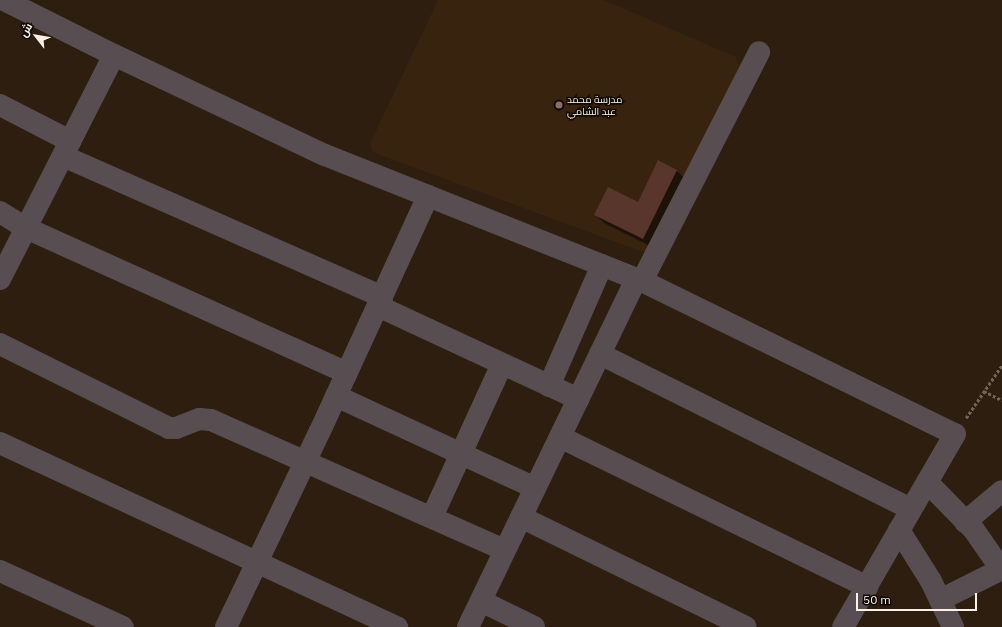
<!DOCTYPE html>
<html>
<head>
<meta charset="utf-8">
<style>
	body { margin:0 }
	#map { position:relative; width:1002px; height:627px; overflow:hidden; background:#2d1e0f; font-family:"IBM Plex Sans",Cairo,sans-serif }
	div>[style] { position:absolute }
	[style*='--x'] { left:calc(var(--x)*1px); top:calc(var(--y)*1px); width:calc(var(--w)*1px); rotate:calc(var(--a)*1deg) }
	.built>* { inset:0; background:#38230f }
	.shadow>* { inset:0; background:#0007 }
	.building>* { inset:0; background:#59362b }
	.path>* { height:2.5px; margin-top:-1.25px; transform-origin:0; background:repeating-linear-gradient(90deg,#726457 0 3px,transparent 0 5px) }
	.minor>* { height:22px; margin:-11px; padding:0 11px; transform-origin:11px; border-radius:11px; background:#584d50 }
	.dots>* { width:11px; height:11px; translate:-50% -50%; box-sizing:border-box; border:2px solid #100a05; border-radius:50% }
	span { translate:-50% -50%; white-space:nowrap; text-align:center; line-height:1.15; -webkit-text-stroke:3px #100a05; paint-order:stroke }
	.poi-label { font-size:10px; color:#fcf1e7 }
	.left { translate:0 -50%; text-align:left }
	.north { position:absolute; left:16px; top:16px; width:40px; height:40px; -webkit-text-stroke:3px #100a05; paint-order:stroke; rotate:301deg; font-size:11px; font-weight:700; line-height:16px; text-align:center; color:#fcf1e7 }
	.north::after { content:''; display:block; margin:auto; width:14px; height:18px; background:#fcf1e7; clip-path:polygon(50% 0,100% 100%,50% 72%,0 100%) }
	.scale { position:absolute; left:856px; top:593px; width:121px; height:18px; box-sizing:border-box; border:2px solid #fcf1e7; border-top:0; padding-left:5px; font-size:12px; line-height:14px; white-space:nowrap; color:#fcf1e7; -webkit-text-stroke:3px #100a05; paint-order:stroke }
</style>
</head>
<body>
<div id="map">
	<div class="built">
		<i style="clip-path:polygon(438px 0,604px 0,736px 57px,739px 67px,652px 247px,646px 251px,640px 251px,372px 152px,370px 143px)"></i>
	</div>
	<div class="shadow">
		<i style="clip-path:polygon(659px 162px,677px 171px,685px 179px,652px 247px,604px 223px,595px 215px,638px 203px)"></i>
	</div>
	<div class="building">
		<i style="clip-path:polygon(658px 160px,677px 170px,643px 239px,594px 215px,608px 187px,638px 202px)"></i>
	</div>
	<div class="path">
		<i style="--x:984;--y:391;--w:20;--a:27"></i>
		<i style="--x:966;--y:418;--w:64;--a:-55.8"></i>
	</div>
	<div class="minor">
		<i style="--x:4;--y:0;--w:123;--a:26.6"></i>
		<i style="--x:114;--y:55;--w:233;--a:25.4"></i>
		<i style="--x:325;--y:155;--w:341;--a:21.7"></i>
		<i style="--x:642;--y:281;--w:348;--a:26.1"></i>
		<i style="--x:955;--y:434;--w:223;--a:120.1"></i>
		<i style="--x:0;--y:105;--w:79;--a:27.2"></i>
		<i style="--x:63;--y:156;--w:349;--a:23.8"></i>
		<i style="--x:0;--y:212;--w:31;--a:32"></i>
		<i style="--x:26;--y:228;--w:352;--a:24.3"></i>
		<i style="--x:0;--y:279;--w:251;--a:-63"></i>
		<i style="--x:642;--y:281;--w:257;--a:-62.9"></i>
		<i style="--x:378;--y:306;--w:221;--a:24.9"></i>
		<i style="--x:0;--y:344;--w:189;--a:26.4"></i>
		<i style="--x:169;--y:428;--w:7;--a:0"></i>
		<i style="--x:176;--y:428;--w:25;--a:-21"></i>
		<i style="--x:199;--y:419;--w:12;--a:5"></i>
		<i style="--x:211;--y:420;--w:321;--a:23.9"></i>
		<i style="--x:600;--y:354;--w:347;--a:26.5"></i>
		<i style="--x:549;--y:386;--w:132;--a:-66.3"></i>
		<i style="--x:336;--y:396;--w:219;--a:24.8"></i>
		<i style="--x:560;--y:437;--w:342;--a:26"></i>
		<i style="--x:0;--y:443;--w:438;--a:24.9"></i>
		<i style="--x:927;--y:482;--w:67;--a:45.6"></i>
		<i style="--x:974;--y:530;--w:47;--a:55.3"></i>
		<i style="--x:432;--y:517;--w:168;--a:-65.4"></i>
		<i style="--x:521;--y:517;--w:250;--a:26.1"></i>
		<i style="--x:965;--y:522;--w:48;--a:-40"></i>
		<i style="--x:899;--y:530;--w:60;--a:57.9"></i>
		<i style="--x:931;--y:581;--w:51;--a:64.4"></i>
		<i style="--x:0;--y:571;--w:135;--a:24.5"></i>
		<i style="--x:940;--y:600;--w:69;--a:-26.6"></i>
		<i style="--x:481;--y:601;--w:59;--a:26.1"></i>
		<i style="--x:226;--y:627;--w:217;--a:-64.4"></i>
		<i style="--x:320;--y:431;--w:259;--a:-65.3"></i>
		<i style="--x:468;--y:627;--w:386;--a:-64.2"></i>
	</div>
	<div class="dots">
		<i style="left:559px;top:105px;background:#8d6e63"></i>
	</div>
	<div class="poi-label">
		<span class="left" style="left:567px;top:105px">مدرسة محمد<br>عبد الشامي</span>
	</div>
	<div class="north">ش</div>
	<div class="scale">50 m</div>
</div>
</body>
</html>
